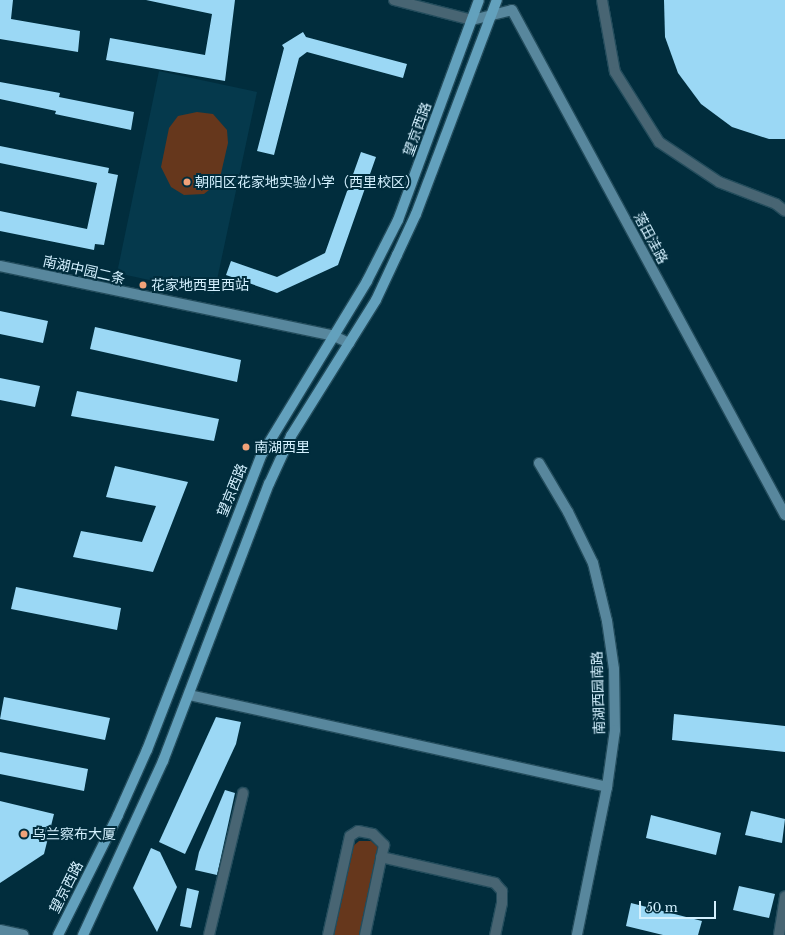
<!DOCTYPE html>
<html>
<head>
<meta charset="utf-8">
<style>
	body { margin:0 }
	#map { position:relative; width:785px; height:935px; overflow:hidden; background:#012d3d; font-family:"Libre Baskerville","Noto Sans SC",serif }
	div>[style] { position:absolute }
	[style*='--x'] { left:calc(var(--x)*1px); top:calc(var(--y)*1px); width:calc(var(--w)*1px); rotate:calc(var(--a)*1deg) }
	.built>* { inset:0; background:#05394c }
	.green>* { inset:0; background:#66371c }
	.building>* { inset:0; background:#9bd8f5 }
	.roads { filter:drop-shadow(1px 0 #234c5c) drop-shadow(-1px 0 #234c5c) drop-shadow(0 1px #234c5c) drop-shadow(0 -1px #234c5c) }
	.street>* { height:10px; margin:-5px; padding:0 5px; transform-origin:5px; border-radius:5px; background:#486573 }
	.secondary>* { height:10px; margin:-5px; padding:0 5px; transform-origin:5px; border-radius:5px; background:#58879d }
	.primary>* { height:10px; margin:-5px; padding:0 5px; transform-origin:5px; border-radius:5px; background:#63a1bd }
	.dots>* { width:11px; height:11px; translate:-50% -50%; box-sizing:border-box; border:2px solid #012d3d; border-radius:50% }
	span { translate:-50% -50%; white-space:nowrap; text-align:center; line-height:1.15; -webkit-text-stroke:4px #012d3d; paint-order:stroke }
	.street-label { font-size:14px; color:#d3f0fe }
	.poi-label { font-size:14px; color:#d3f0fe }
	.left { translate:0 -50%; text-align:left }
	.scale { position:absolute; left:639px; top:901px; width:77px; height:18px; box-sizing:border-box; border:2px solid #d3f0fe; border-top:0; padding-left:5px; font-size:12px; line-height:14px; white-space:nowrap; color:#d3f0fe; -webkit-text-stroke:3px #012d3d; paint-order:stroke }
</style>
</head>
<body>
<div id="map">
	<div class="built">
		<i style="clip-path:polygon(159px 71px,257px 92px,214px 294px,117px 273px)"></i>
	</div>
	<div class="green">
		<i style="clip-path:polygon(197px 112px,213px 114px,227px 130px,228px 143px,219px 182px,204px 194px,184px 195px,171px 187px,161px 167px,169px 128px,178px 116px)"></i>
		<i style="clip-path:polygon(359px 841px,371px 841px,378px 847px,380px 856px,362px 935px,332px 935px,351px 848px)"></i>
	</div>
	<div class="building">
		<i style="clip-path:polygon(0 0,13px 0,11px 19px,80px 31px,78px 52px,0 39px)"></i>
		<i style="clip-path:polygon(146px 0,235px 0,225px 81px,106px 60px,110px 38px,205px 55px,212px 14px)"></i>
		<i style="clip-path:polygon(664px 0,785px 0,785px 139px,769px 139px,732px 127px,701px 104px,678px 73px,665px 37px)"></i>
		<i style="clip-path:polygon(303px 32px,306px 37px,407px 64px,403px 78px,307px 52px,299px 58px,274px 155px,257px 151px,284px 48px,282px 45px)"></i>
		<i style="clip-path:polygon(0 82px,60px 93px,59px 97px,134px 112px,131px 130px,55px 114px,56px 111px,0 99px)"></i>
		<i style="clip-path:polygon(0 146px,109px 168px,108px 173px,118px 175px,104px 245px,95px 244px,94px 250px,0 231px,0 211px,87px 229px,97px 183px,0 163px)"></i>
		<i style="clip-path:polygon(361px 152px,376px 157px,338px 265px,277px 293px,226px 275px,231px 261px,277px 277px,325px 253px)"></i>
		<i style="clip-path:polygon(0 311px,48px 321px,43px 343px,0 334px)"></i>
		<i style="clip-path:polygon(95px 327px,241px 360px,237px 382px,90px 349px)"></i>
		<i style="clip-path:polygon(0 378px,40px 386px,35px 407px,0 400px)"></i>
		<i style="clip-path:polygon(77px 391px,219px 419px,214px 441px,71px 416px)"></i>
		<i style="clip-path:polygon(115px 466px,188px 482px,153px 572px,73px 557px,81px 531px,142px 542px,156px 506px,106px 497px)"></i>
		<i style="clip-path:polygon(16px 587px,121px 608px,117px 630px,11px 609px)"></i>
		<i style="clip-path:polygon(4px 697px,110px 718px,105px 740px,0 719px)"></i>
		<i style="clip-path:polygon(674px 714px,785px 726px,785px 752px,672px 740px)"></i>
		<i style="clip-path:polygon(216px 717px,241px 722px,236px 744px,185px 854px,159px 842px)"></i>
		<i style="clip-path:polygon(0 752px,88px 769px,84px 791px,0 774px)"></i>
		<i style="clip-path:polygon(225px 790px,235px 793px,217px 875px,195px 870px,199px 852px)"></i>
		<i style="clip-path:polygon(0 801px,54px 814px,44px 854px,0 883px)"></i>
		<i style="clip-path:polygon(751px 811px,785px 819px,782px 843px,745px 835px)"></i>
		<i style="clip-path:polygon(651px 815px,721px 833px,716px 855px,646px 838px)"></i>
		<i style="clip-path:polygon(151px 848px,160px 852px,177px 887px,157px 932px,133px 888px)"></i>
		<i style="clip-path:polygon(739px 886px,775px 894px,769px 918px,733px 910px)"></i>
		<i style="clip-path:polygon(187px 888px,199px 891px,191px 928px,180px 926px)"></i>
		<i style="clip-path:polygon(631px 903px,702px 921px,698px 935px,663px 935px,626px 926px)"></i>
	</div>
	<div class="roads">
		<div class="street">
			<i style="--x:394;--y:0;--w:81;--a:14.4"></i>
			<i style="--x:602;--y:0;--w:73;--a:79.8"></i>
			<i style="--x:615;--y:72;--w:83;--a:57.8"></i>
			<i style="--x:659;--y:142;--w:72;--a:33.7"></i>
			<i style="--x:719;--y:182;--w:61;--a:21.1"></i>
			<i style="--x:776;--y:204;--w:11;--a:38"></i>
			<i style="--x:381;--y:857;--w:117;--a:12.8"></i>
			<i style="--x:495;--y:883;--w:11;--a:49"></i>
			<i style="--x:502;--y:891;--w:12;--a:90"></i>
			<i style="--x:502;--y:903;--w:33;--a:102"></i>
			<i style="--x:209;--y:935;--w:146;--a:-76.5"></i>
			<i style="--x:328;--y:935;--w:101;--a:-77.5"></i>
			<i style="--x:350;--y:836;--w:9;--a:-32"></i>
			<i style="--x:358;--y:831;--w:15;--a:11"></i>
			<i style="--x:373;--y:834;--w:16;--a:45"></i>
			<i style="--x:384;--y:845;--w:92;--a:101.9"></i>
			<i style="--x:779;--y:935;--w:39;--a:-81"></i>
		</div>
		<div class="secondary">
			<i style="--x:472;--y:20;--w:41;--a:-14"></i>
			<i style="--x:512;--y:10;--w:574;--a:61.6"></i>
			<i style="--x:0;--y:266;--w:341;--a:11.8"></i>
			<i style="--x:334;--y:336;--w:17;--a:25"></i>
			<i style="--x:539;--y:463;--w:57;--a:59.4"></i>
			<i style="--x:568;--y:512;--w:57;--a:63.9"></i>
			<i style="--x:593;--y:563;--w:60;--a:76.4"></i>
			<i style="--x:607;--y:621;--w:49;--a:81.7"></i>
			<i style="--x:614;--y:669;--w:61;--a:89.1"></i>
			<i style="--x:615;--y:730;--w:58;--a:98"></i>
			<i style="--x:607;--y:787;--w:151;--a:101.5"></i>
			<i style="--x:189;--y:695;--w:428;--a:12.4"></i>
			<i style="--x:0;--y:930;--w:24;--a:12"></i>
		</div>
		<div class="primary">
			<i style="--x:58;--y:935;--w:134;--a:-63.4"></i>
			<i style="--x:118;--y:815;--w:71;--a:-66"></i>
			<i style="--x:147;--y:750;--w:318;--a:-68.8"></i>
			<i style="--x:262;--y:454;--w:202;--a:-58.7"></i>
			<i style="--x:367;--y:281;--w:68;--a:-63.1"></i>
			<i style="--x:398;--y:220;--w:234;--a:-69.8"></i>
			<i style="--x:83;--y:935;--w:192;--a:-65.3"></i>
			<i style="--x:163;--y:761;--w:297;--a:-69.1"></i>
			<i style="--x:269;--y:484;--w:53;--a:-65.4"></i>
			<i style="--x:291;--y:436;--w:160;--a:-58"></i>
			<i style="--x:376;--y:300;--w:50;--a:-65"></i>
			<i style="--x:397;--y:255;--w:45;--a:-65.1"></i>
			<i style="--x:416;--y:214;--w:229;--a:-69.3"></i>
		</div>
	</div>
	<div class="dots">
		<i style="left:187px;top:182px;background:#f0a279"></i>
		<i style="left:143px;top:285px;background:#f0a279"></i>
		<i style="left:246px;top:447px;background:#f0a279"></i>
		<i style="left:24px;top:834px;background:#f0a279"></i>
	</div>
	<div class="street-label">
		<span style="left:417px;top:129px;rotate:-70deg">望京西路</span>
		<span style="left:651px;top:238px;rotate:62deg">落田洼路</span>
		<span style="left:84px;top:270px;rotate:13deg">南湖中园二条</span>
		<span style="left:232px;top:490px;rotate:-68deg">望京西路</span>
		<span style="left:598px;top:693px;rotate:-92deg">南湖西园南路</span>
		<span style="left:66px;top:887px;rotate:-63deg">望京西路</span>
	</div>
	<div class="poi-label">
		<span class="left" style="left:195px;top:182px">朝阳区花家地实验小学（西里校区）</span>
		<span class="left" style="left:151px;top:285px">花家地西里西站</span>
		<span class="left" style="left:254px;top:447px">南湖西里</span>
		<span class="left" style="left:32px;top:834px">乌兰察布大厦</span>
	</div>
	<div class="scale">50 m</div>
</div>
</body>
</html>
